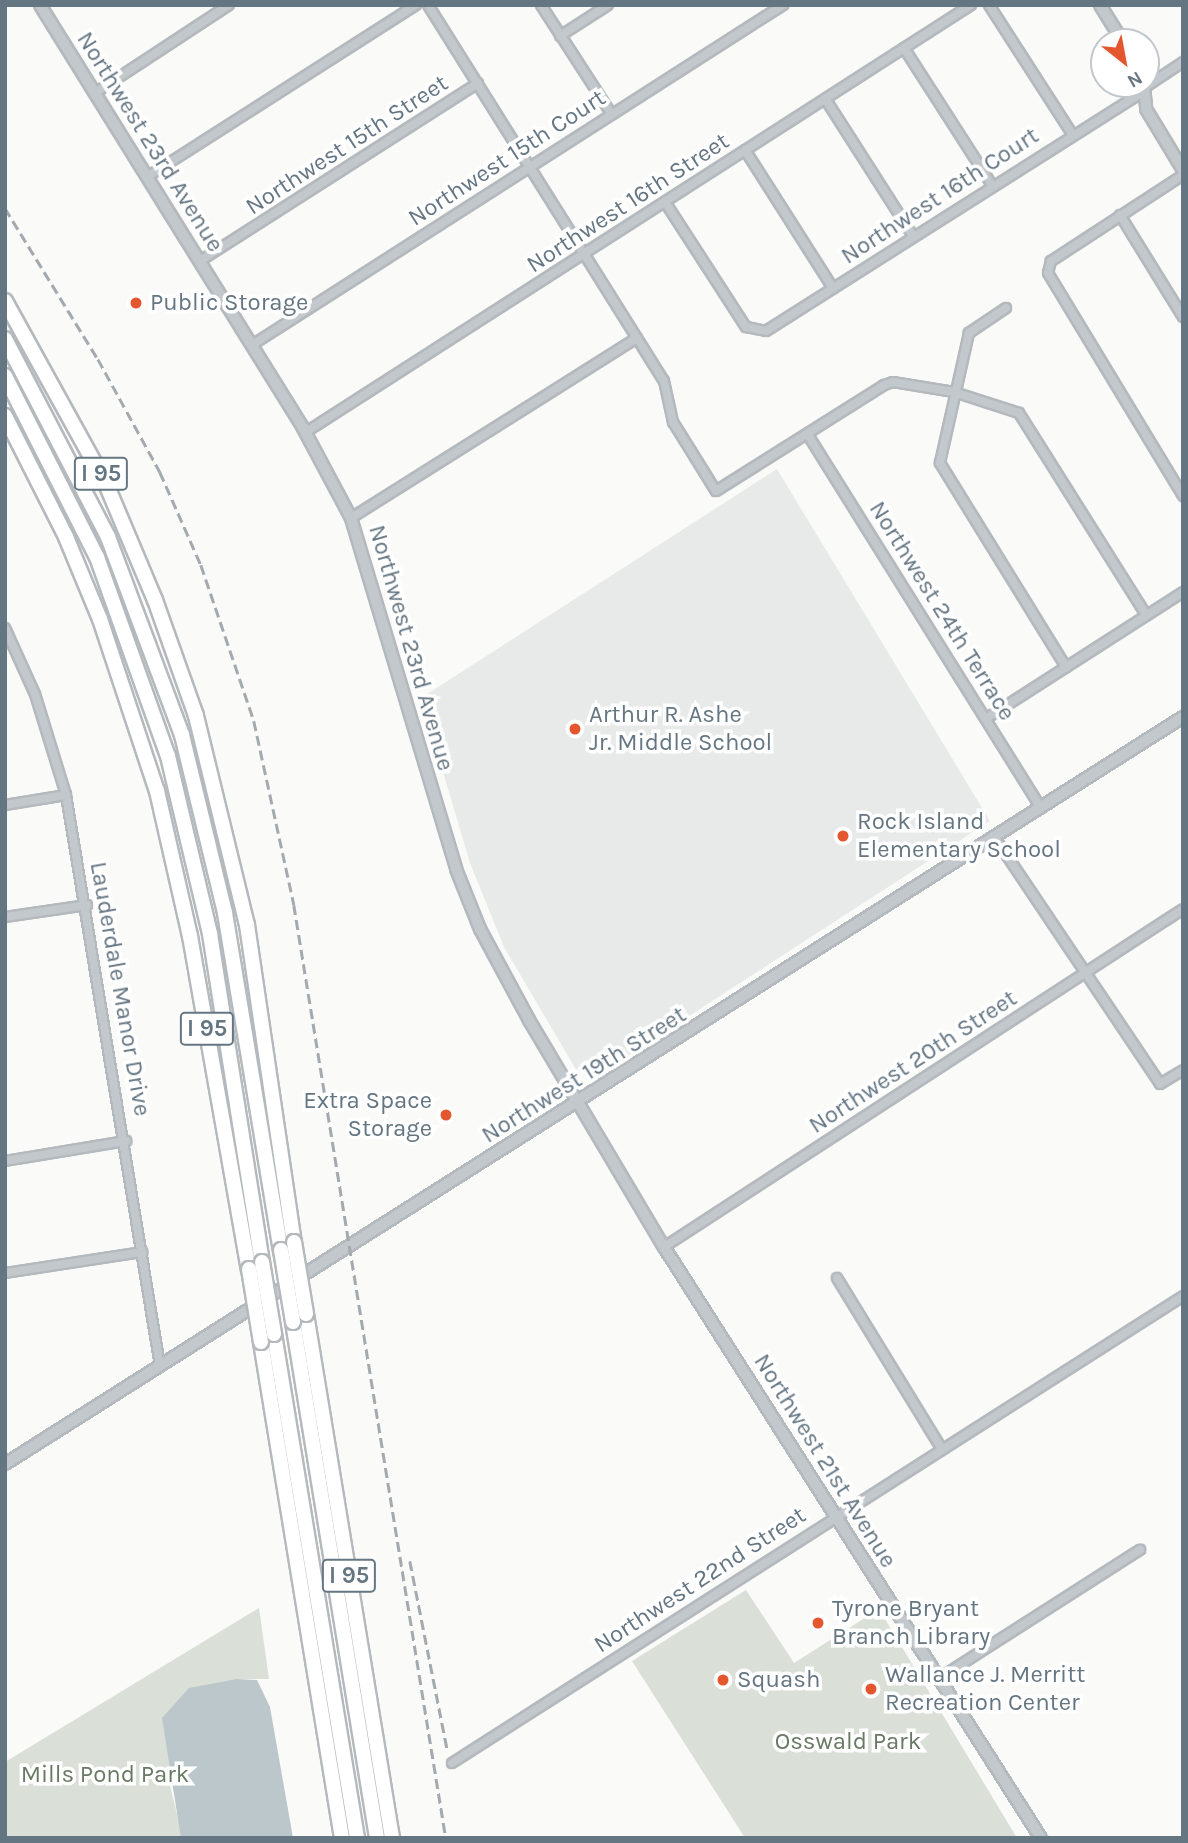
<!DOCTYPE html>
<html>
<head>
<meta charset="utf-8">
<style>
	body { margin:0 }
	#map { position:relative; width:1188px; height:1843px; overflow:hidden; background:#fafaf8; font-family:Karla,sans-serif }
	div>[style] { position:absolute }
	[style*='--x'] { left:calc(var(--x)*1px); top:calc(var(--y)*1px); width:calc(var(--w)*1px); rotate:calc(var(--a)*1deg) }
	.built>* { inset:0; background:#e8e9e9 }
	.green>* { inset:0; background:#dadfd7 }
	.water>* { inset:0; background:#bbc7cb }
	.roads { filter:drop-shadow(2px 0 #b4b9bd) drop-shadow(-2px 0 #b4b9bd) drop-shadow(0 2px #b4b9bd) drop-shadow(0 -2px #b4b9bd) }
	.minor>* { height:8px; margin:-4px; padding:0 4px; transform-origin:4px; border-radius:4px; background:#c3c8cc }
	.tertiary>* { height:10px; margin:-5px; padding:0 5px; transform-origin:5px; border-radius:5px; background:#c3c8cc }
	.motorway>* { height:14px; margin:-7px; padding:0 7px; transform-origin:7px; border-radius:7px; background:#fff }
	.rail>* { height:2.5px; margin-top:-1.25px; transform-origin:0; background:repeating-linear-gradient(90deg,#a2aab0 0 10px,transparent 0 15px) }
	.bridges { filter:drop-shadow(2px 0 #b4b9bd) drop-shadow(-2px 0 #b4b9bd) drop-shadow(0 2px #b4b9bd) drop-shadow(0 -2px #b4b9bd) }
	.motorway-bridge>* { height:14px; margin:-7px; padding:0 7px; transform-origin:7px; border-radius:7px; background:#fff }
	.dots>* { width:19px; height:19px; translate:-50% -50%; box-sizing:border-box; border:4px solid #fff; border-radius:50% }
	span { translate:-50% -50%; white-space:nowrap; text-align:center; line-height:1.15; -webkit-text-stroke:7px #fff; paint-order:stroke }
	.shield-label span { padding:2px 5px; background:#fff; border:2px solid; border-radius:5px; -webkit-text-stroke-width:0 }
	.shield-label { font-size:23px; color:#657683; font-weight:700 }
	.street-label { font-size:24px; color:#657683 }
	.poi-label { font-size:24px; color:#657683 }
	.left { translate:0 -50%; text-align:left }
	.right { translate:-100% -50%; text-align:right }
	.park-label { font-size:24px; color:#687a64 }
	.frame { position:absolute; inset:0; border:7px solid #657683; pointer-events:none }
	.north { position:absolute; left:1090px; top:28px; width:70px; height:70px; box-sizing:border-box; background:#fff; border:2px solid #c1c8cd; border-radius:50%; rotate:149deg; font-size:19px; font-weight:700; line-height:28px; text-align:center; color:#657683 }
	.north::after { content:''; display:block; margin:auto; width:24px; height:32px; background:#e4572e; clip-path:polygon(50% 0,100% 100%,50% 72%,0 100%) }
</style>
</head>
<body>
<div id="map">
	<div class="built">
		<i style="clip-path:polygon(777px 469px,990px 821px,595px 1077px,578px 1073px,504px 947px,470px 863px,421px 698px)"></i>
	</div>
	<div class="green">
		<i style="clip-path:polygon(746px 1590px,794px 1663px,879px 1609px,1017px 1838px,745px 1838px,632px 1661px)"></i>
		<i style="clip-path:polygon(259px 1608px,269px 1679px,237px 1679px,168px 1778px,183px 1838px,5px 1838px,5px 1762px)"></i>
	</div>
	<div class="water">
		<i style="clip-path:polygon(237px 1679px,257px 1680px,270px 1707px,293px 1838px,181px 1838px,162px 1718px,189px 1688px)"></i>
	</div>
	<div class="roads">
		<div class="minor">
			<i style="--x:428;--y:5;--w:444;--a:57.9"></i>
			<i style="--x:664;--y:381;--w:42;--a:77.6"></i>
			<i style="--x:673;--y:422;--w:81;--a:58.1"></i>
			<i style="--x:716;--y:491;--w:199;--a:-32.2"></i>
			<i style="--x:884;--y:385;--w:9;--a:-18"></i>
			<i style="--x:893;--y:382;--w:62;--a:9.3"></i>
			<i style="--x:954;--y:392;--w:68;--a:17.9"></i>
			<i style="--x:1019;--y:413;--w:239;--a:57.8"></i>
			<i style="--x:541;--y:5;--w:129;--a:57.1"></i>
			<i style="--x:989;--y:5;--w:153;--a:57.2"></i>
			<i style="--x:560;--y:36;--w:57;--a:-32.9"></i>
			<i style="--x:904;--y:48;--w:163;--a:57.3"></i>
			<i style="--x:1144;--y:88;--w:47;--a:-33.7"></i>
			<i style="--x:95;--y:93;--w:160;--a:-33.3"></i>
			<i style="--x:826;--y:100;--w:161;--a:57.4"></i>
			<i style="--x:745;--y:150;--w:164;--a:57.5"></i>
			<i style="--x:1183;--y:175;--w:158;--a:146.9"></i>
			<i style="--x:1051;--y:261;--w:12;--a:104"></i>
			<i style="--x:1048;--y:273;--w:261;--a:58.8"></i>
			<i style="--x:147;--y:177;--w:319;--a:-32.6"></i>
			<i style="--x:665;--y:202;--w:149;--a:57.1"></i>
			<i style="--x:746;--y:327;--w:20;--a:11"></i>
			<i style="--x:766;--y:331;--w:446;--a:-32.4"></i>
			<i style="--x:1120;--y:215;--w:120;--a:58.3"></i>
			<i style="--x:200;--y:261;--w:330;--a:-32.6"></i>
			<i style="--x:1006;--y:308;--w:45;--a:146"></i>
			<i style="--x:969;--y:333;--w:133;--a:102.6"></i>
			<i style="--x:940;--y:463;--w:240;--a:58.3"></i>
			<i style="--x:252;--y:345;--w:631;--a:-32.63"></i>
			<i style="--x:306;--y:432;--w:790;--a:-32.7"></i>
			<i style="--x:808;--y:435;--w:440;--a:58"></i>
			<i style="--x:351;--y:518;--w:338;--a:-32.2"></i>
			<i style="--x:5;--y:628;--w:72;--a:65.6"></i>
			<i style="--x:35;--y:694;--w:106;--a:72.9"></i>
			<i style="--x:66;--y:795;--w:579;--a:80.65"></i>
			<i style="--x:987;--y:718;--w:233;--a:-32.7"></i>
			<i style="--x:5;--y:805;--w:62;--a:-9.3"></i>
			<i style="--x:995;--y:838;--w:296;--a:56.1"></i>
			<i style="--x:1160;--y:1084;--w:27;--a:-31"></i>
			<i style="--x:5;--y:917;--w:83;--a:-8.3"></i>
			<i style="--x:5;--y:1161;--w:123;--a:-9.4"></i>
			<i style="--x:664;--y:1247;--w:619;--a:-33.07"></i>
			<i style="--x:5;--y:1273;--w:139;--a:-8.7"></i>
			<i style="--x:837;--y:1278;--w:199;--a:58.5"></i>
			<i style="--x:938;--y:1679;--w:240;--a:-32.6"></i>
			<i style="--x:452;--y:1763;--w:867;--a:-32.57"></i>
		</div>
		<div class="tertiary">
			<i style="--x:40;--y:5;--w:498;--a:58.1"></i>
			<i style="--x:303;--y:428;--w:102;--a:61.9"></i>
			<i style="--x:351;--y:518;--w:366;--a:73.3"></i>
			<i style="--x:456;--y:869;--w:65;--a:68.2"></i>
			<i style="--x:480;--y:929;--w:103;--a:61.7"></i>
			<i style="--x:529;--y:1020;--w:264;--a:59.3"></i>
			<i style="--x:664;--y:1247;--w:701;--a:57.47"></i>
			<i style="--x:1100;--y:5;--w:44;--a:58.1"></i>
			<i style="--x:1144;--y:84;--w:25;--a:85"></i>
			<i style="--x:1146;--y:109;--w:71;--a:58.8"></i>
			<i style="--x:5;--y:1464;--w:1395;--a:-32.38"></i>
		</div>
		<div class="motorway">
			<i style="--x:5;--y:301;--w:211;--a:61.1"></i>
			<i style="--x:107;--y:486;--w:124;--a:67.2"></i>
			<i style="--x:155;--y:600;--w:123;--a:70.5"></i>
			<i style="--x:196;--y:716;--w:215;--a:76.3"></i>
			<i style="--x:247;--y:925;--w:320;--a:81.6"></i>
			<i style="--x:5;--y:339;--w:223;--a:62.5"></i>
			<i style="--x:108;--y:537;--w:211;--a:69.5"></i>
			<i style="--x:182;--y:735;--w:183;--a:76.4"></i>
			<i style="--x:225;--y:913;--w:342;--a:80.6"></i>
			<i style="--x:5;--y:376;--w:203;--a:63.1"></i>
			<i style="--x:97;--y:557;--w:211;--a:70.4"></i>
			<i style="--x:168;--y:756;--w:183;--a:76.7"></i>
			<i style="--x:210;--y:934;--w:332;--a:81"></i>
			<i style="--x:5;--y:416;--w:136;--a:63.2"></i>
			<i style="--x:66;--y:537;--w:89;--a:67.5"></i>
			<i style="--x:100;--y:619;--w:181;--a:71.7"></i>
			<i style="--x:157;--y:791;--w:149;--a:77.2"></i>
			<i style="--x:190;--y:936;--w:338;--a:80"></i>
			<i style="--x:306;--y:1314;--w:531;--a:80.68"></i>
			<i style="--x:293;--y:1322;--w:523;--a:80.75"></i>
			<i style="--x:274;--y:1334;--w:511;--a:80.65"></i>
			<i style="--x:261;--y:1342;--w:503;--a:80.73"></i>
		</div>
	</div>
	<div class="rail">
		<i style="--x:5;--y:208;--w:177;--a:58.4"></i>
		<i style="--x:98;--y:359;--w:129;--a:61.2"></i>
		<i style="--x:160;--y:472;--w:102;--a:66.2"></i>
		<i style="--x:201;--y:565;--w:165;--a:71.2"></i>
		<i style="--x:254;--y:721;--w:188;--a:77.7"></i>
		<i style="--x:294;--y:905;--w:945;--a:80.75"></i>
		<i style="--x:410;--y:1561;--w:191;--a:78.8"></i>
	</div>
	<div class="bridges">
		<div class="motorway-bridge">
			<i style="--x:294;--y:1242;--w:73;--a:80.5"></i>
			<i style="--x:281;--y:1250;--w:73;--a:80.5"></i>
			<i style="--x:262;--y:1262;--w:73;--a:80.5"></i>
			<i style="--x:249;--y:1269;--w:74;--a:80.7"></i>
		</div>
	</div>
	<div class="dots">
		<i style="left:136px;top:303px;background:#e4572e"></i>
		<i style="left:575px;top:729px;background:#e4572e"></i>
		<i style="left:843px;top:836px;background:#e4572e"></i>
		<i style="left:446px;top:1115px;background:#e4572e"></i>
		<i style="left:818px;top:1623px;background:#e4572e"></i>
		<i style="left:723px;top:1680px;background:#e4572e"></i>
		<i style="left:871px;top:1689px;background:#e4572e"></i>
	</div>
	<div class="shield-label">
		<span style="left:101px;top:474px">I 95</span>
		<span style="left:207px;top:1029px">I 95</span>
		<span style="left:349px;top:1576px">I 95</span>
	</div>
	<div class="street-label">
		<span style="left:150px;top:142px;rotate:58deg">Northwest 23rd Avenue</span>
		<span style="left:347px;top:145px;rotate:-33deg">Northwest 15th Street</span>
		<span style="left:507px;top:158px;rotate:-33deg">Northwest 15th Court</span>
		<span style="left:940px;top:196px;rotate:-33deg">Northwest 16th Court</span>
		<span style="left:628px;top:203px;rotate:-33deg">Northwest 16th Street</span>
		<span style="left:942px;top:611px;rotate:58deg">Northwest 24th Terrace</span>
		<span style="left:411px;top:648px;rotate:74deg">Northwest 23rd Avenue</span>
		<span style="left:120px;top:989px;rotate:80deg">Lauderdale Manor Drive</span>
		<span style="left:913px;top:1062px;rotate:-33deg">Northwest 20th Street</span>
		<span style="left:584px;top:1075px;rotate:-32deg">Northwest 19th Street</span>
		<span style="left:825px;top:1461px;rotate:58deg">Northwest 21st Avenue</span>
		<span style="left:700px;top:1580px;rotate:-33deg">Northwest 22nd Street</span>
	</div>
	<div class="poi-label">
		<span class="left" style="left:150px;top:303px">Public Storage</span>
		<span class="left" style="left:589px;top:729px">Arthur R. Ashe<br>Jr. Middle School</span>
		<span class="left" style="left:857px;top:836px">Rock Island<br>Elementary School</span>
		<span class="right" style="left:432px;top:1115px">Extra Space<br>Storage</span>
		<span class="left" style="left:832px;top:1623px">Tyrone Bryant<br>Branch Library</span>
		<span class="left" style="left:885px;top:1689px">Wallance J. Merritt<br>Recreation Center</span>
		<span class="left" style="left:737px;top:1680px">Squash</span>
	</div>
	<div class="park-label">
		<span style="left:848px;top:1742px">Osswald Park</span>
		<span style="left:105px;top:1775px">Mills Pond Park</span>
	</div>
	<div class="frame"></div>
	<div class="north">N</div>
</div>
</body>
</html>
